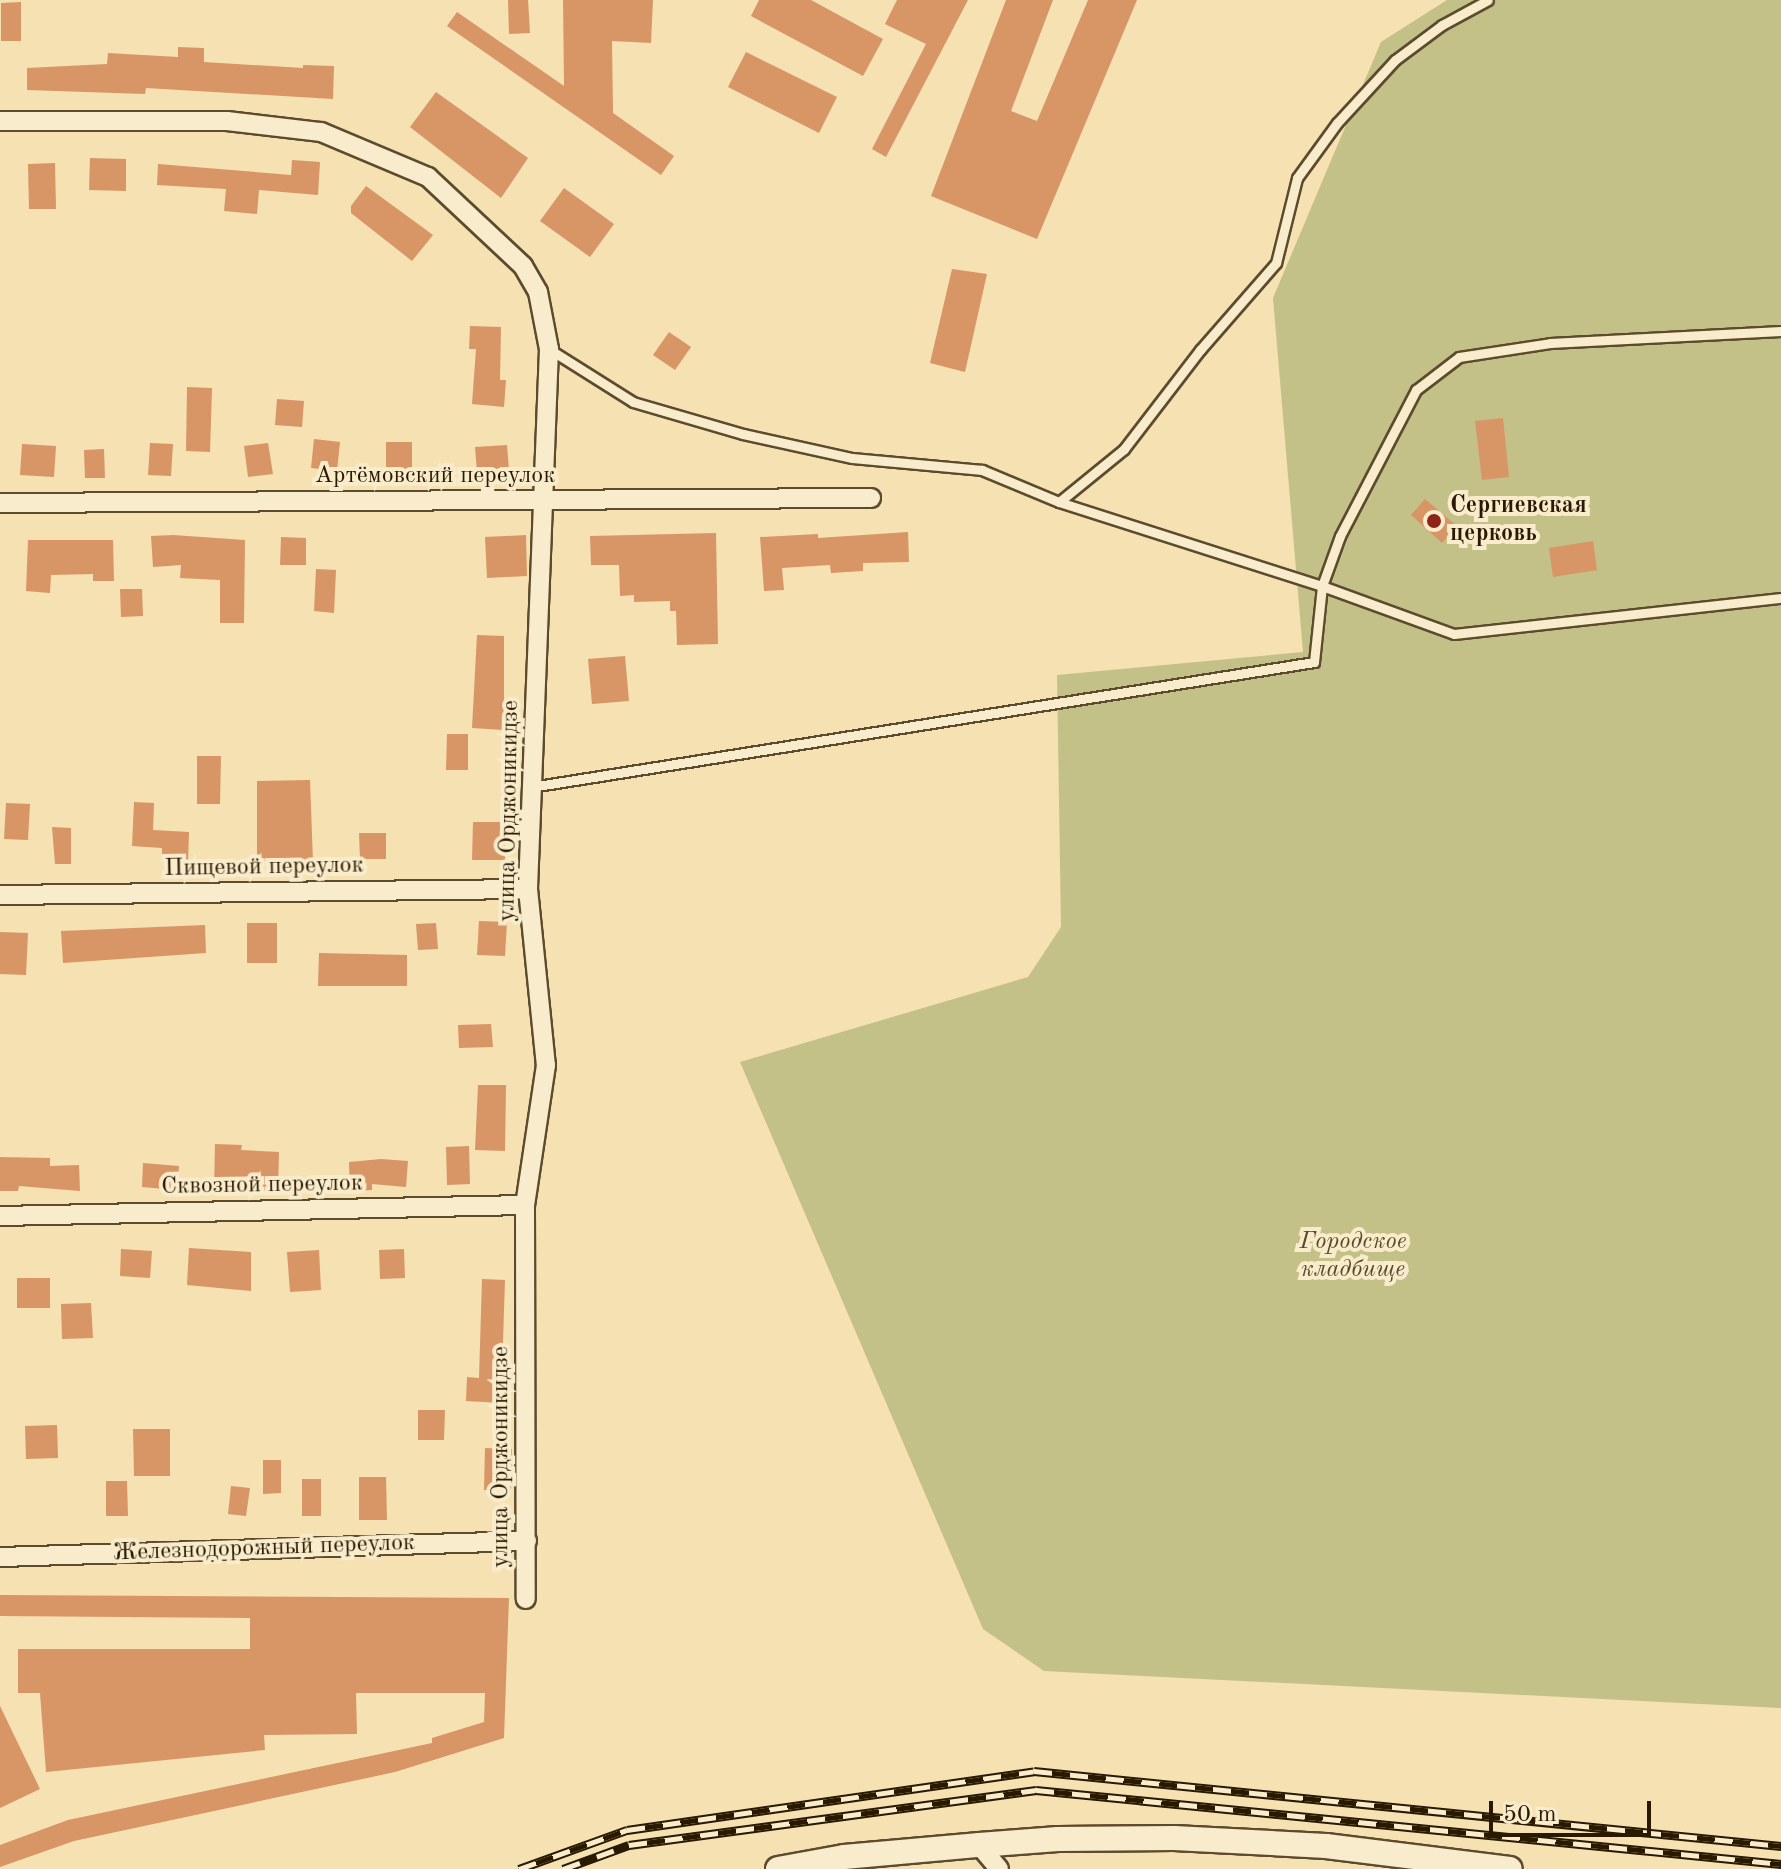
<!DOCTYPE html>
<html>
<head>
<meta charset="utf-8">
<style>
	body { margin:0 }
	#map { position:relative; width:1781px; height:1869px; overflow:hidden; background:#f5e1b1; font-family:"Old Standard TT",serif }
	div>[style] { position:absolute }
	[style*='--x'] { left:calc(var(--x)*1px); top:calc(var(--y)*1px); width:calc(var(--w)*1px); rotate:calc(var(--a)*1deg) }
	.green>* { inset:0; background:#c3c187 }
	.building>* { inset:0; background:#d89565 }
	.roads { filter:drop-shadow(2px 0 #5c4b2d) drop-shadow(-2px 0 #5c4b2d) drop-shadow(0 2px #5c4b2d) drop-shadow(0 -2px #5c4b2d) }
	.lane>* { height:9px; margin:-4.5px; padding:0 4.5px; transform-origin:4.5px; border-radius:4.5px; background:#f8eccc }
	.street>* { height:18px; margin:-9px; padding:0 9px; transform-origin:9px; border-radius:9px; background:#f8eccc }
	.secondary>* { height:24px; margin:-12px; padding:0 12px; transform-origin:12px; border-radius:12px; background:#f8eccc }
	.rail>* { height:9px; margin-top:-4.5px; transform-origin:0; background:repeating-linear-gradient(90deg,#f8eccc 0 18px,#291901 0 36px); box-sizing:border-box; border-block:2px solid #291901 }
	.dots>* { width:22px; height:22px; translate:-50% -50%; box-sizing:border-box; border:4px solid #f8eccc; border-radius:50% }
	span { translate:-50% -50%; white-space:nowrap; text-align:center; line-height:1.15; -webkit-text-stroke:8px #f8eccc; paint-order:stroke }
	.street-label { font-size:24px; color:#291901 }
	.poi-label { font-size:24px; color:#291901; font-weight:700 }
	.left { translate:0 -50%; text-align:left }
	.park-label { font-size:24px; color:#574b29; font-style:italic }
	.scale { position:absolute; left:1489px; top:1801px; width:162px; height:36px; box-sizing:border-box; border:4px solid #291901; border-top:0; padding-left:10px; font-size:24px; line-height:28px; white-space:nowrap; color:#291901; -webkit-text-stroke:6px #f8eccc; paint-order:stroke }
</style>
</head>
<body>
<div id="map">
	<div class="green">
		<i style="clip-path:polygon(1447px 0,1781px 0,1781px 1708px,1044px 1671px,983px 1629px,740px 1062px,1028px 977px,1061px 927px,1057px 675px,1303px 652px,1273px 298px,1381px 42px)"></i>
	</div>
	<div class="building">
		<i style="clip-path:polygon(508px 0,528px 0,530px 33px,509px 34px)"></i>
		<i style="clip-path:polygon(563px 0,653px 0,651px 43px,612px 41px,613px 113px,674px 156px,661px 175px,447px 26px,457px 12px,564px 86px)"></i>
		<i style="clip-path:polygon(759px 0,811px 0,883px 39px,863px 76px,751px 16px)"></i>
		<i style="clip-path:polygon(897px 0,968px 0,886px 157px,872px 149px,926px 44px,885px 24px)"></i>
		<i style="clip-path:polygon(1006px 0,1053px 0,1011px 111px,1037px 121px,1088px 0,1137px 0,1037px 239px,931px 196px)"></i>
		<i style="clip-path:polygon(21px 2px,21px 41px,1px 41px,1px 3px)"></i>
		<i style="clip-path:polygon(178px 47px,204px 48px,204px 62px,303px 68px,303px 65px,334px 66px,333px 99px,146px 88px,145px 94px,27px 90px,27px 68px,107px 64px,108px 53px,178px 57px)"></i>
		<i style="clip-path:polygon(746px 52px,837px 97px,819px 133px,728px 87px)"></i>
		<i style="clip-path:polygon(436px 92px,528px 158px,501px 198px,410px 127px)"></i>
		<i style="clip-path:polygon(90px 158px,126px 159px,126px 191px,89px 190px)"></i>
		<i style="clip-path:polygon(292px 160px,320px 162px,318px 195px,259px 190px,257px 214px,224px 211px,226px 189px,157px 185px,158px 164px,291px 175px)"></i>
		<i style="clip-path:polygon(55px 163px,56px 209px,29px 209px,28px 164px)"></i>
		<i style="clip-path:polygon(366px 186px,433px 235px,412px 261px,351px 213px,351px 206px)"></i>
		<i style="clip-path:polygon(564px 188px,614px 224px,590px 257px,540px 221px)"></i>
		<i style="clip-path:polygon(952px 269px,987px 274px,965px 372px,930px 363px)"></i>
		<i style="clip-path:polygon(470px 326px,501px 327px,500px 380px,506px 380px,504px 407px,472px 404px,476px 349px,469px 349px)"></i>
		<i style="clip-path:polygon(669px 332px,691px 347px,675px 370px,653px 355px)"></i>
		<i style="clip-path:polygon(187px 387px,212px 388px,210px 452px,186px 451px)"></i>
		<i style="clip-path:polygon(277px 399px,304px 401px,302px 427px,275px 425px)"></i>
		<i style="clip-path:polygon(1503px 418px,1509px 477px,1482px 480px,1475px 421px)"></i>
		<i style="clip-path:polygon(314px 439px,340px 442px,337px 471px,311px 468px)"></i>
		<i style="clip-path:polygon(386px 442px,412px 442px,412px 470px,386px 470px)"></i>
		<i style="clip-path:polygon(150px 443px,173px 444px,171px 476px,148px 475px)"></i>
		<i style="clip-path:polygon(268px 443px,273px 474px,248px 477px,244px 446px)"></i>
		<i style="clip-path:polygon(22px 444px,56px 446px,54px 477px,20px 475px)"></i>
		<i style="clip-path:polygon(507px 445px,509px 470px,477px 472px,475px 447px)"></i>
		<i style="clip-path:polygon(104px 449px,105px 478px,85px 478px,84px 450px)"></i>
		<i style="clip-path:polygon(1425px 499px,1457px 526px,1442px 543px,1411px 515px)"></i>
		<i style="clip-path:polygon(908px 532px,909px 562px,863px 563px,863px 571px,831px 573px,830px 565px,782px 568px,784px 590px,764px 591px,760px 537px,818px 534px,818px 538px)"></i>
		<i style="clip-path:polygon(716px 533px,718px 644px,677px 645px,676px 611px,670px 611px,670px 601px,634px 602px,634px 595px,620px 596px,619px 565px,591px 565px,590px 536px)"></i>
		<i style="clip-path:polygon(173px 535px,245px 540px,244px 623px,220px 623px,220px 580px,180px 578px,181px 565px,153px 567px,151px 536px)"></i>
		<i style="clip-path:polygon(526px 535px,527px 576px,487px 578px,485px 537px)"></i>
		<i style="clip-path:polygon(281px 537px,306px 538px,306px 565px,280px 565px)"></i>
		<i style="clip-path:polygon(28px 540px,113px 540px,114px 581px,93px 581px,93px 574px,51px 575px,50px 593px,26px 591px)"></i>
		<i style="clip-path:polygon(1593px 541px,1597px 570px,1553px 577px,1549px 548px)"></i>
		<i style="clip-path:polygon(316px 569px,336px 570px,334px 613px,314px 611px)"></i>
		<i style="clip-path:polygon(120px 589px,142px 589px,143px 616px,121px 617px)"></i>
		<i style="clip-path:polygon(477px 635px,504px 636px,504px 730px,472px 728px)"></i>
		<i style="clip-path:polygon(625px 656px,629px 701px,592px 704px,588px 659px)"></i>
		<i style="clip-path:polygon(447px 734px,468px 734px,468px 770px,446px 770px)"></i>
		<i style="clip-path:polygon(197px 756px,221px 756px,220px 804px,197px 804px)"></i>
		<i style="clip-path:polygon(310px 780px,313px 862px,257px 861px,257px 781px)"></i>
		<i style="clip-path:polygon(134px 802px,154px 803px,153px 830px,189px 832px,188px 863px,162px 862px,162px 848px,132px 846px)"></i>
		<i style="clip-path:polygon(6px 803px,30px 804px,28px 840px,4px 839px)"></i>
		<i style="clip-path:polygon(473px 822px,505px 822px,505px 860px,472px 860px)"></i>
		<i style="clip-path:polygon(52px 827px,71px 828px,71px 864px,55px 864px)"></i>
		<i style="clip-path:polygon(359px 833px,386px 833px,386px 859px,360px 859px)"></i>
		<i style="clip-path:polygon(479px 921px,507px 922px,505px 956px,477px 955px)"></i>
		<i style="clip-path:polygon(247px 923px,277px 923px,277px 963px,247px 963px)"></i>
		<i style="clip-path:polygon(436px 923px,438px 949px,418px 950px,416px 924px)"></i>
		<i style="clip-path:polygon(205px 925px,206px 953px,63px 963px,61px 931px)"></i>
		<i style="clip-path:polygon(0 932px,28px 933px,26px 975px,0 974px)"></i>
		<i style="clip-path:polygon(319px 953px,407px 955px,407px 986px,318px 986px)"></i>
		<i style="clip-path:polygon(491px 1024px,493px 1047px,459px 1048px,458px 1025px)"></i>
		<i style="clip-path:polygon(478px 1085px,506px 1085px,505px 1151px,475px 1150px)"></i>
		<i style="clip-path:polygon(215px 1144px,242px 1145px,241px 1150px,279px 1152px,278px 1191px,214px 1189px)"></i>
		<i style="clip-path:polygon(469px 1146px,470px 1184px,447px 1185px,446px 1147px)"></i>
		<i style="clip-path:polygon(0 1157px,50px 1158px,50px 1166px,79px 1165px,80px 1191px,19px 1186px,18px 1191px,0 1191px)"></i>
		<i style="clip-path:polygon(381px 1159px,408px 1161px,406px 1187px,372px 1184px,372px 1190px,350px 1191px,349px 1162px)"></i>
		<i style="clip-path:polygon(143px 1163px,179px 1166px,177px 1190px,142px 1187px)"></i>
		<i style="clip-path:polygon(189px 1248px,251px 1252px,251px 1291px,187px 1285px)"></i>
		<i style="clip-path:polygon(121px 1249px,152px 1251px,150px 1278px,120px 1276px)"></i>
		<i style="clip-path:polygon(404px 1249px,405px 1278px,380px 1279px,379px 1250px)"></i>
		<i style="clip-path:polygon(319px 1250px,321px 1290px,290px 1292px,287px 1252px)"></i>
		<i style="clip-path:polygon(17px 1278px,50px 1278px,50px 1308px,17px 1308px)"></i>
		<i style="clip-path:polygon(482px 1279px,505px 1280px,501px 1403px,466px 1401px,467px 1377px,479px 1378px)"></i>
		<i style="clip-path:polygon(91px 1303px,93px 1338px,62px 1339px,61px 1304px)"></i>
		<i style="clip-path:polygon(418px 1410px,445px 1410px,444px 1440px,418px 1440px)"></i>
		<i style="clip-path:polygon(57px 1425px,58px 1458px,26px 1459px,25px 1426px)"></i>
		<i style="clip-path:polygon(133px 1429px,170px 1429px,170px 1476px,134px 1476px)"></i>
		<i style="clip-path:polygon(485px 1448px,512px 1449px,511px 1491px,484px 1490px)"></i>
		<i style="clip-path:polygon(263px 1460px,281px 1460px,281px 1493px,263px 1494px)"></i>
		<i style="clip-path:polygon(359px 1477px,386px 1477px,387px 1520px,359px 1520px)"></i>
		<i style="clip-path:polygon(302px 1479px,321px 1479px,321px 1516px,302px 1516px)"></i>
		<i style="clip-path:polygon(106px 1481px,127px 1481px,128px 1516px,106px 1516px)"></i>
		<i style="clip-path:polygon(231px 1486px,250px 1488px,246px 1516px,228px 1514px)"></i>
		<i style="clip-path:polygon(0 1595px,509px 1598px,504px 1738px,395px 1772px,74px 1841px,0 1867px,0 1845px,68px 1820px,432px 1743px,432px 1738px,484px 1722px,485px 1693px,356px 1693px,357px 1734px,264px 1735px,265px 1750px,46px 1772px,40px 1693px,18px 1693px,18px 1649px,250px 1649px,250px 1618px,0 1616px)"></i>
		<i style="clip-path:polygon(0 1706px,40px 1789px,0 1808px)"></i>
	</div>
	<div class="roads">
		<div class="lane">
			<i style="--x:549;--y:349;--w:99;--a:32.2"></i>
			<i style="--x:633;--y:402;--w:115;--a:16.2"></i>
			<i style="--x:743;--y:434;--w:112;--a:12.4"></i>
			<i style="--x:852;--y:458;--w:131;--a:5.3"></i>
			<i style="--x:982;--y:470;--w:83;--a:22.6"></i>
			<i style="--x:1059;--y:502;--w:276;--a:17.7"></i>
			<i style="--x:1322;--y:586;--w:140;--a:20"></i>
			<i style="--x:1454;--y:634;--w:329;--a:-6.3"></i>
			<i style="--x:1059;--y:502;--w:84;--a:-39.2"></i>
			<i style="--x:1124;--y:449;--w:125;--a:-52.5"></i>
			<i style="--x:1200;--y:350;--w:116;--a:-48.9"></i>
			<i style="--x:1276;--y:263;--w:88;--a:-76.1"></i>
			<i style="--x:1297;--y:178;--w:68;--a:-54"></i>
			<i style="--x:1337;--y:123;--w:86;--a:-47.4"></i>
			<i style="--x:1395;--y:60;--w:59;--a:-36.7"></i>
			<i style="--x:1442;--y:25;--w:52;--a:-28.5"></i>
			<i style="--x:531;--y:787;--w:793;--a:-9.07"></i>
			<i style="--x:1314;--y:662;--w:76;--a:-84"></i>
			<i style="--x:1322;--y:586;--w:53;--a:-70.2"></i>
			<i style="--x:1340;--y:536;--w:165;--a:-62.5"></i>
			<i style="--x:1416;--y:390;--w:54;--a:-37.5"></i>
			<i style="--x:1459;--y:357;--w:92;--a:-8.7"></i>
			<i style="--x:1550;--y:343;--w:231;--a:-3"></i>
		</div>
		<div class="street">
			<i style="--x:0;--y:121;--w:227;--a:0"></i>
			<i style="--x:227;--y:121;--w:95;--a:6.7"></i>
			<i style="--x:321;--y:132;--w:116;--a:22.8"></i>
			<i style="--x:428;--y:177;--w:130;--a:43.1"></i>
			<i style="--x:523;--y:266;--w:30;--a:60"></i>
			<i style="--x:538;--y:292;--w:58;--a:79.1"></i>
			<i style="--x:549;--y:349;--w:540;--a:92.23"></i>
			<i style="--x:528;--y:889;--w:177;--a:84.2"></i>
			<i style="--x:546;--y:1065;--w:142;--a:98.5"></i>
			<i style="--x:525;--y:1205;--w:394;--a:89.9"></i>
			<i style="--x:0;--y:503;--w:871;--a:-0.33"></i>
			<i style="--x:0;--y:895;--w:528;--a:-0.65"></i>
			<i style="--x:0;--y:1216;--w:525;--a:-1.2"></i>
			<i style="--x:0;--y:1557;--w:527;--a:-1.74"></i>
			<i style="--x:979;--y:1845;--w:31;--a:50"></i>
		</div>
		<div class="secondary">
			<i style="--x:778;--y:1869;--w:67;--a:-10.3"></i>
			<i style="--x:844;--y:1857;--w:136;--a:-5.1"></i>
			<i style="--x:979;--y:1845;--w:79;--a:-4.3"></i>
			<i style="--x:1058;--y:1839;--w:116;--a:-0.5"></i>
			<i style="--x:1174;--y:1838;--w:152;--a:3"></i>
			<i style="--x:1326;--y:1846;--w:185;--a:7.1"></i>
		</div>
	</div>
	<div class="rail">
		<i style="--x:519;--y:1869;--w:115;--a:-19.9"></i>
		<i style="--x:627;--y:1830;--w:411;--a:-8.2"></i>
		<i style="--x:1034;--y:1771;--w:751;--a:5.73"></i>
		<i style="--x:563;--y:1869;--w:70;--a:-20"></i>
		<i style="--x:629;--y:1845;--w:411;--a:-7.7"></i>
		<i style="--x:1036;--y:1790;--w:749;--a:5.67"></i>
	</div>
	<div class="dots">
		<i style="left:1434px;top:521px;background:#8f2418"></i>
	</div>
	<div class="street-label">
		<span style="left:435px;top:477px">Артёмовский переулок</span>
		<span style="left:510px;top:811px;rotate:-89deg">улица Орджоникидзе</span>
		<span style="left:264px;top:868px;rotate:-1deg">Пищевой переулок</span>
		<span style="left:262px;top:1186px;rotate:-1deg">Сквозной переулок</span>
		<span style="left:502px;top:1457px;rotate:-90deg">улица Орджоникидзе</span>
		<span style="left:264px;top:1549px;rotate:-2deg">Железнодорожный переулок</span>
	</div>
	<div class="poi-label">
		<span class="left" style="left:1450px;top:521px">Сергиевская<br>церковь</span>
	</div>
	<div class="park-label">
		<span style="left:1353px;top:1257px">Городское<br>кладбище</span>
	</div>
	<div class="scale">50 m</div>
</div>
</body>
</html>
